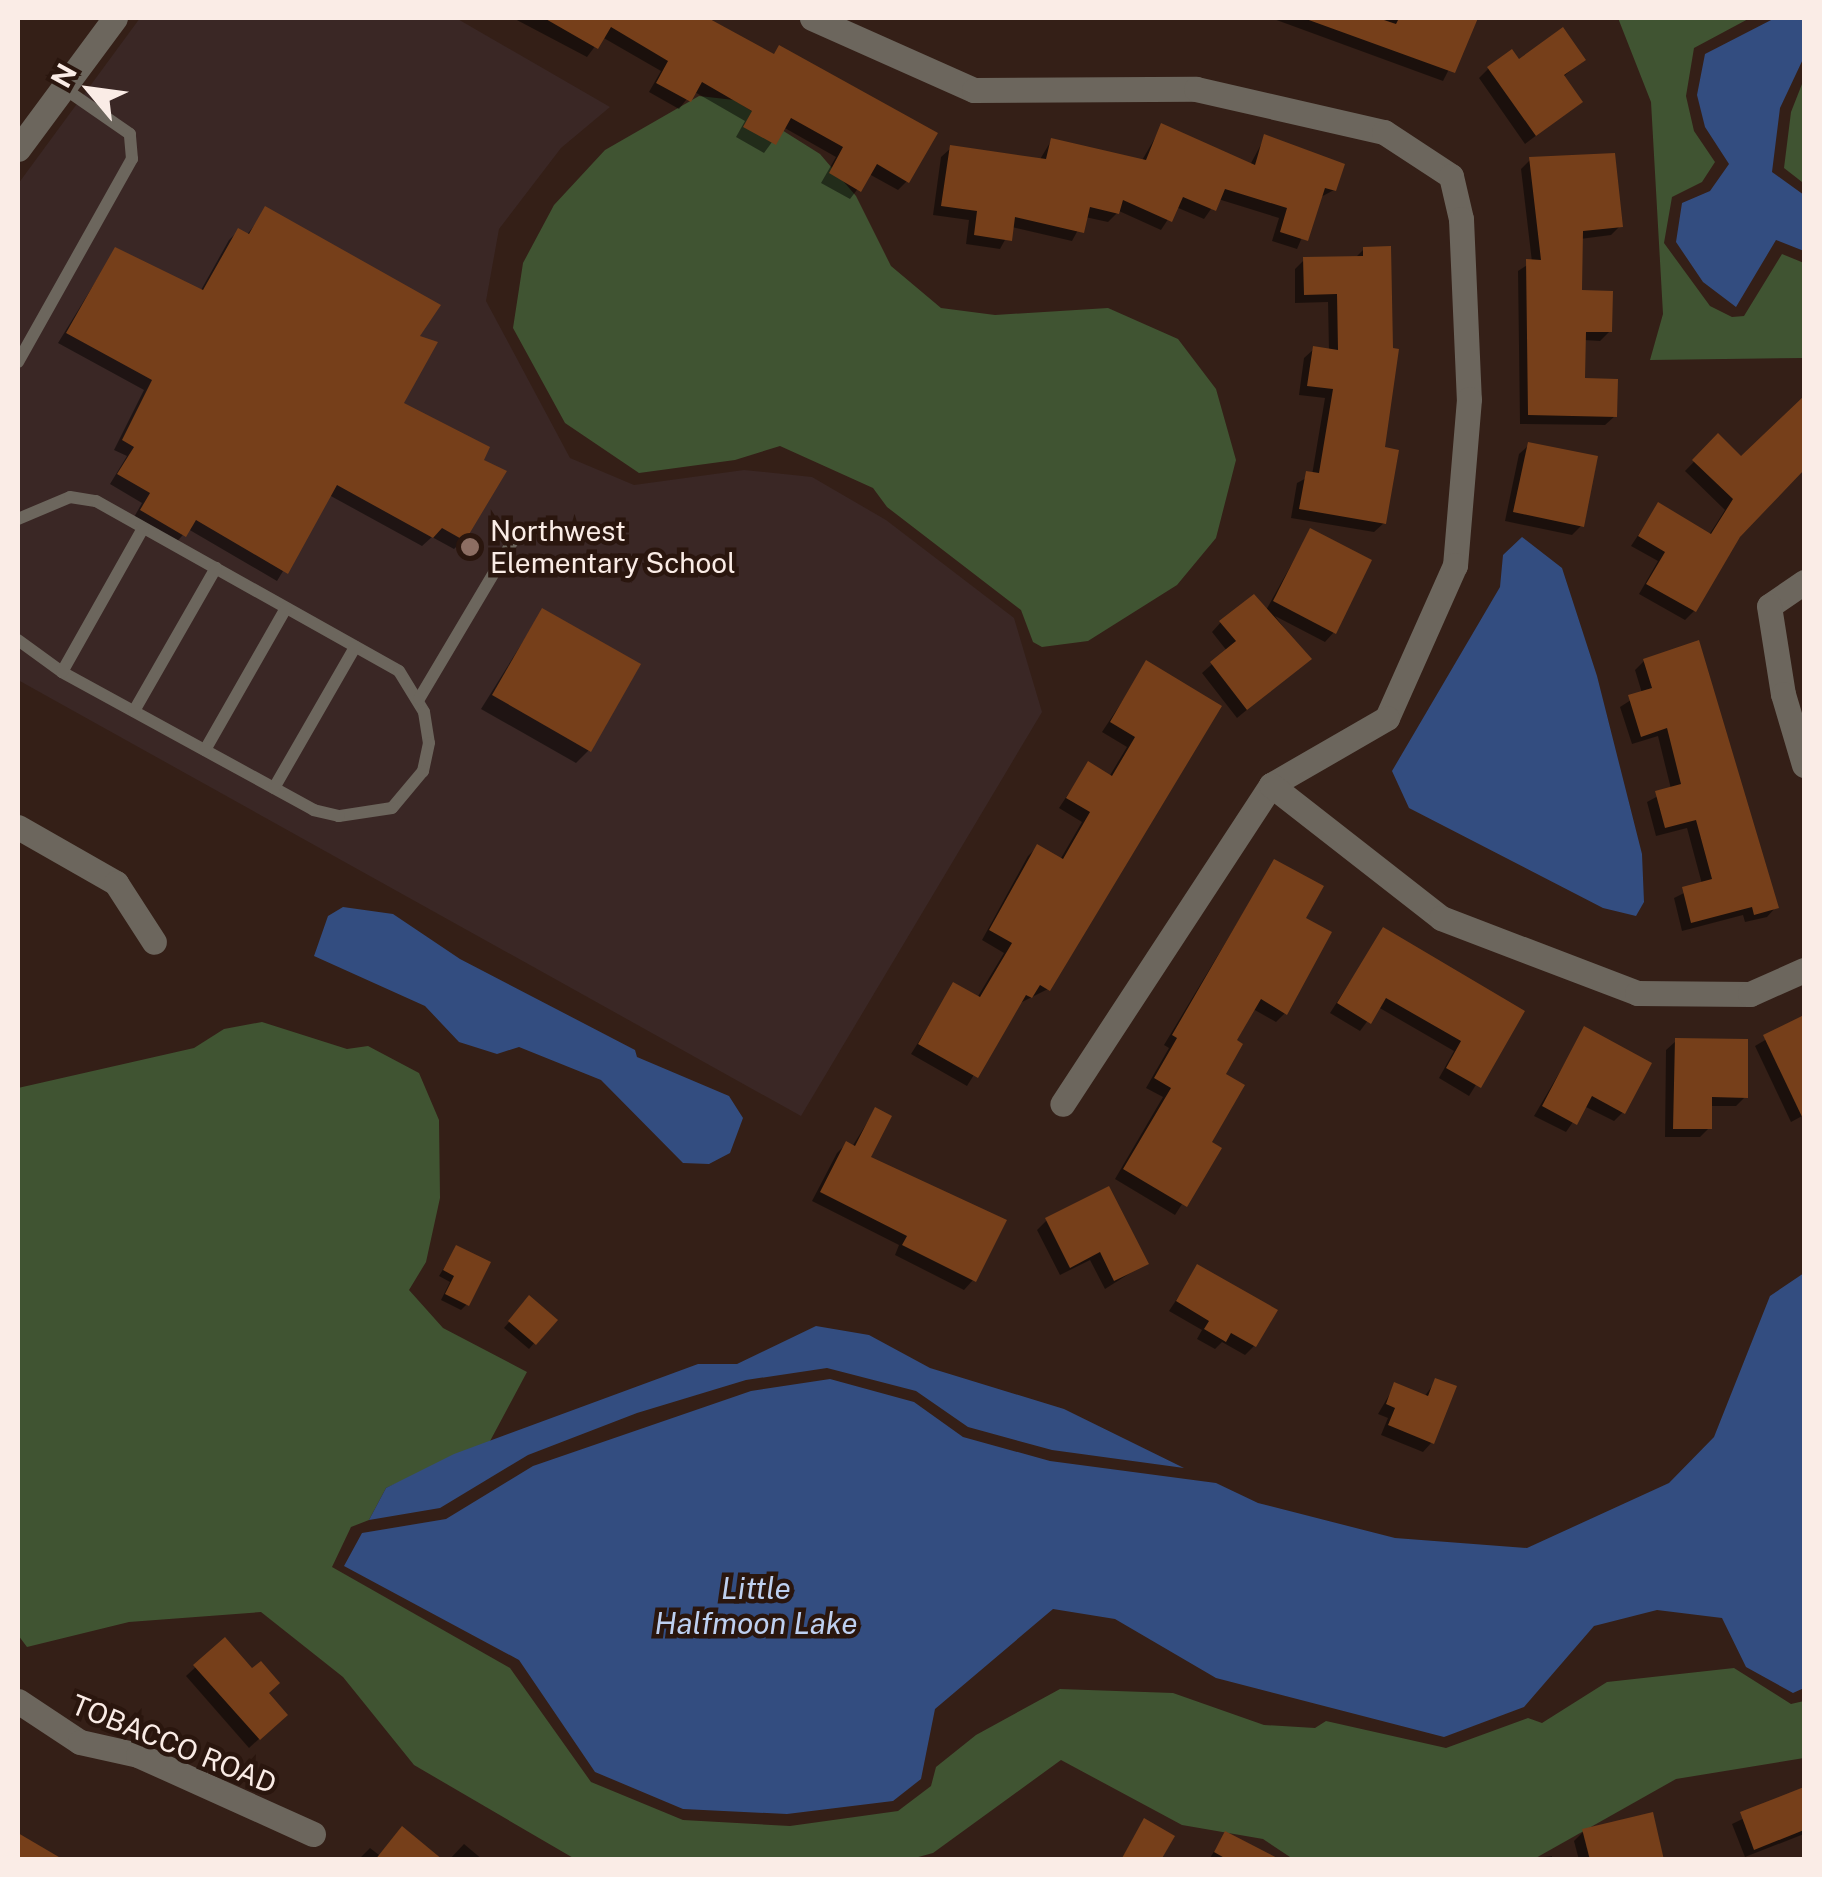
<!DOCTYPE html>
<html>
<head>
<meta charset="utf-8">
<style>
	body { margin:0 }
	#map { position:relative; width:1822px; height:1877px; overflow:hidden; background:#341f17; font-family:"Public Sans",sans-serif }
	div>[style] { position:absolute }
	[style*='--x'] { left:calc(var(--x)*1px); top:calc(var(--y)*1px); width:calc(var(--w)*1px); rotate:calc(var(--a)*1deg) }
	.education>* { inset:0; background:#3a2725 }
	.green>* { inset:0; background:#405432 }
	.water>* { inset:0; background:#334d80 }
	.shadow>* { inset:0; background:#0007 }
	.building>* { inset:0; background:#763f1a }
	.service>* { height:12px; margin:-6px; padding:0 6px; transform-origin:6px; border-radius:6px; background:#6c665d }
	.minor>* { height:25px; margin:-12.5px; padding:0 12.5px; transform-origin:12.5px; border-radius:12.5px; background:#6c665d }
	.tertiary>* { height:25px; margin:-12.5px; padding:0 12.5px; transform-origin:12.5px; border-radius:12.5px; background:#6c665d }
	.dots>* { width:28px; height:28px; translate:-50% -50%; box-sizing:border-box; border:5px solid #2a160e; border-radius:50% }
	span { translate:-50% -50%; white-space:nowrap; text-align:center; line-height:1.15; -webkit-text-stroke:9px #2a160e; paint-order:stroke }
	.poi-label { font-size:28px; color:#faece6 }
	.left { translate:0 -50%; text-align:left }
	.street-label { font-size:28px; color:#faece6 }
	.water-label { font-size:30px; color:#bed0f0; font-style:italic }
	.frame { position:absolute; inset:0; border:20px solid #faece6; pointer-events:none }
	.north { position:absolute; left:40px; top:40px; width:100px; height:100px; -webkit-text-stroke:8px #2a160e; paint-order:stroke; rotate:299deg; font-size:28px; font-weight:700; line-height:40px; text-align:center; color:#faece6 }
	.north::after { content:''; display:block; margin:auto; width:35px; height:45px; background:#faece6; clip-path:polygon(50% 0,100% 100%,50% 72%,0 100%) }
</style>
</head>
<body>
<div id="map">
	<div class="education">
		<i style="clip-path:polygon(140px 18px,456px 18px,610px 107px,561px 148px,499px 229px,486px 301px,570px 458px,634px 485px,744px 470px,812px 477px,886px 520px,1014px 618px,1042px 712px,801px 1116px,18px 680px,18px 184px)"></i>
	</div>
	<div class="green">
		<i style="clip-path:polygon(1618px 18px,1750px 18px,1694px 48px,1686px 96px,1694px 131px,1715px 162px,1702px 182px,1672px 197px,1664px 243px,1710px 306px,1732px 317px,1744px 316px,1782px 254px,1804px 263px,1804px 358px,1650px 360px,1663px 314px,1651px 102px)"></i>
		<i style="clip-path:polygon(1804px 79px,1804px 181px,1802px 182px,1784px 168px,1791px 112px)"></i>
		<i style="clip-path:polygon(699px 96px,734px 100px,820px 154px,856px 196px,891px 266px,941px 308px,995px 315px,1108px 308px,1178px 339px,1216px 389px,1236px 460px,1216px 538px,1177px 585px,1088px 641px,1042px 647px,1033px 642px,1021px 610px,887px 507px,873px 488px,780px 446px,735px 460px,639px 473px,565px 423px,513px 328px,523px 263px,554px 205px,605px 150px)"></i>
		<i style="clip-path:polygon(262px 1022px,347px 1049px,368px 1046px,419px 1073px,439px 1120px,440px 1198px,426px 1262px,409px 1290px,443px 1328px,527px 1372px,489px 1443px,386px 1488px,369px 1520px,351px 1527px,332px 1567px,510px 1668px,591px 1782px,683px 1820px,790px 1826px,898px 1811px,931px 1786px,936px 1767px,976px 1735px,1060px 1689px,1173px 1693px,1264px 1725px,1315px 1728px,1326px 1721px,1446px 1748px,1528px 1718px,1542px 1723px,1607px 1682px,1734px 1668px,1791px 1704px,1804px 1701px,1804px 1758px,1676px 1779px,1534px 1859px,1293px 1859px,1263px 1839px,1182px 1825px,1061px 1760px,933px 1853px,911px 1859px,575px 1859px,414px 1765px,343px 1677px,261px 1612px,129px 1622px,27px 1647px,18px 1635px,18px 1088px,194px 1048px,224px 1029px)"></i>
	</div>
	<div class="water">
		<i style="clip-path:polygon(1775px 18px,1804px 18px,1804px 57px,1780px 108px,1772px 172px,1804px 195px,1804px 251px,1776px 240px,1736px 307px,1703px 282px,1676px 242px,1682px 203px,1710px 191px,1729px 164px,1705px 127px,1697px 95px,1705px 54px)"></i>
		<i style="clip-path:polygon(1522px 537px,1562px 568px,1597px 676px,1642px 854px,1644px 902px,1636px 916px,1603px 908px,1409px 808px,1392px 771px,1500px 587px,1503px 555px)"></i>
		<i style="clip-path:polygon(343px 907px,393px 914px,460px 959px,635px 1050px,637px 1057px,729px 1096px,743px 1118px,730px 1153px,709px 1164px,683px 1163px,601px 1080px,519px 1047px,497px 1054px,459px 1042px,425px 1006px,314px 956px,328px 916px)"></i>
		<i style="clip-path:polygon(1804px 1273px,1804px 1688px,1793px 1693px,1746px 1667px,1722px 1618px,1657px 1610px,1594px 1626px,1524px 1707px,1444px 1737px,1216px 1678px,1115px 1619px,1053px 1609px,935px 1709px,921px 1779px,893px 1801px,787px 1814px,683px 1809px,595px 1772px,519px 1660px,344px 1566px,362px 1533px,446px 1519px,533px 1466px,751px 1391px,830px 1379px,914px 1402px,963px 1437px,1050px 1461px,1216px 1483px,1258px 1503px,1395px 1538px,1527px 1548px,1669px 1483px,1714px 1437px,1770px 1296px)"></i>
		<i style="clip-path:polygon(816px 1326px,869px 1335px,930px 1368px,1064px 1409px,1184px 1468px,1052px 1450px,968px 1427px,916px 1391px,827px 1368px,746px 1380px,637px 1413px,528px 1455px,440px 1508px,369px 1520px,386px 1488px,454px 1454px,698px 1364px,737px 1364px)"></i>
	</div>
	<div class="shadow">
		<i style="clip-path:polygon(513px 18px,706px 18px,772px 56px,907px 181px,898px 190px,869px 174px,850px 199px,821px 183px,836px 157px,783px 127px,764px 153px,736px 137px,745px 121px,693px 91px,679px 109px,649px 92px,661px 71px,602px 37px,587px 57px)"></i>
		<i style="clip-path:polygon(1271px 18px,1467px 18px,1474px 20px,1443px 81px)"></i>
		<i style="clip-path:polygon(1583px 60px,1563px 77px,1580px 102px,1525px 144px,1479px 78px,1488px 69px,1518px 62px)"></i>
		<i style="clip-path:polygon(1162px 126px,1250px 165px,1265px 137px,1334px 190px,1319px 198px,1297px 249px,1272px 241px,1279px 218px,1218px 199px,1204px 219px,1176px 207px,1161px 230px,1119px 211px,1108px 222px,1085px 217px,1072px 241px,1012px 227px,1000px 249px,966px 244px,969px 220px,933px 215px,941px 157px,951px 148px,1039px 161px,1051px 141px,1141px 162px)"></i>
		<i style="clip-path:polygon(1530px 160px,1620px 226px,1611px 235px,1580px 239px,1579px 293px,1610px 331px,1600px 341px,1583px 340px,1582px 381px,1615px 416px,1605px 425px,1520px 424px,1518px 271px,1532px 262px,1521px 169px)"></i>
		<i style="clip-path:polygon(266px 210px,416px 337px,400px 404px,463px 540px,454px 549px,432px 537px,422px 546px,329px 495px,277px 581px,188px 529px,175px 544px,133px 519px,142px 503px,110px 484px,127px 456px,114px 450px,144px 390px,58px 343px,115px 250px,200px 292px,229px 240px,238px 231px,246px 236px)"></i>
		<i style="clip-path:polygon(1364px 249px,1384px 523px,1374px 532px,1291px 518px,1297px 483px,1312px 475px,1325px 398px,1299px 395px,1304px 358px,1314px 349px,1329px 351px,1328px 302px,1295px 303px,1295px 269px,1304px 260px,1354px 259px)"></i>
		<i style="clip-path:polygon(1804px 403px,1804px 467px,1738px 536px,1694px 611px,1685px 620px,1639px 594px,1658px 561px,1631px 546px,1658px 505px,1709px 535px,1725px 510px,1685px 471px,1718px 437px,1741px 459px)"></i>
		<i style="clip-path:polygon(1529px 445px,1581px 526px,1572px 535px,1505px 521px,1519px 454px)"></i>
		<i style="clip-path:polygon(1310px 531px,1334px 632px,1325px 642px,1275px 616px,1308px 659px,1237px 718px,1202px 673px,1227px 651px,1212px 632px,1221px 622px,1265px 612px)"></i>
		<i style="clip-path:polygon(542px 611px,589px 750px,576px 763px,481px 709px)"></i>
		<i style="clip-path:polygon(1644px 661px,1776px 907px,1767px 917px,1745px 922px,1743px 915px,1682px 931px,1674px 898px,1702px 884px,1687px 828px,1656px 836px,1647px 802px,1671px 789px,1658px 736px,1632px 744px,1620px 707px,1642px 693px,1635px 670px)"></i>
		<i style="clip-path:polygon(1147px 664px,1218px 706px,1048px 989px,1018px 1004px,967px 1086px,911px 1054px,954px 985px,977px 998px,1004px 953px,982px 940px,1028px 856px,1037px 847px,1060px 860px,1082px 822px,1059px 808px,1088px 764px,1109px 777px,1127px 747px,1102px 732px)"></i>
		<i style="clip-path:polygon(1274px 862px,1303px 919px,1285px 1013px,1276px 1022px,1253px 1009px,1234px 1041px,1209px 1143px,1218px 1148px,1175px 1215px,1115px 1179px,1163px 1097px,1146px 1088px,1169px 1048px,1164px 1045px)"></i>
		<i style="clip-path:polygon(1383px 931px,1521px 1012px,1469px 1096px,1439px 1078px,1454px 1051px,1378px 1007px,1360px 1031px,1330px 1013px)"></i>
		<i style="clip-path:polygon(1804px 1017px,1804px 1115px,1791px 1122px,1755px 1046px)"></i>
		<i style="clip-path:polygon(1585px 1029px,1623px 1112px,1614px 1121px,1584px 1106px,1566px 1132px,1534px 1116px)"></i>
		<i style="clip-path:polygon(1676px 1041px,1745px 1097px,1736px 1106px,1710px 1106px,1709px 1128px,1700px 1137px,1665px 1137px,1666px 1050px)"></i>
		<i style="clip-path:polygon(875px 1110px,868px 1158px,973px 1280px,964px 1290px,895px 1255px,899px 1245px,812px 1201px,837px 1153px,846px 1144px,852px 1147px)"></i>
		<i style="clip-path:polygon(1047px 1220px,1146px 1263px,1105px 1289px,1090px 1260px,1060px 1275px,1037px 1230px)"></i>
		<i style="clip-path:polygon(456px 1248px,467px 1304px,461px 1310px,441px 1300px,450px 1282px,439px 1276px)"></i>
		<i style="clip-path:polygon(1198px 1267px,1254px 1346px,1245px 1355px,1222px 1342px,1215px 1349px,1197px 1339px,1202px 1330px,1169px 1311px)"></i>
		<i style="clip-path:polygon(529px 1299px,554px 1320px,529px 1349px,504px 1328px)"></i>
		<i style="clip-path:polygon(1436px 1381px,1432px 1442px,1423px 1452px,1381px 1435px,1388px 1418px,1378px 1414px,1395px 1385px,1424px 1397px)"></i>
		<i style="clip-path:polygon(224px 1641px,285px 1715px,249px 1748px,186px 1676px)"></i>
		<i style="clip-path:polygon(1803px 1790px,1804px 1834px,1745px 1857px,1732px 1824px)"></i>
		<i style="clip-path:polygon(1584px 1831px,1662px 1860px,1579px 1860px,1574px 1841px)"></i>
		<i style="clip-path:polygon(1225px 1834px,1246px 1860px,1210px 1858px)"></i>
		<i style="clip-path:polygon(464px 1844px,483px 1860px,449px 1860px)"></i>
		<i style="clip-path:polygon(370px 1848px,379px 1855px,439px 1860px,358px 1860px)"></i>
		<i style="clip-path:polygon(1552px 1856px,1552px 1860px,1518px 1860px)"></i>
	</div>
	<div class="building">
		<i style="clip-path:polygon(544px 18px,708px 18px,774px 54px,779px 45px,938px 133px,909px 183px,877px 164px,861px 192px,829px 173px,843px 147px,791px 118px,776px 145px,743px 127px,752px 111px,702px 82px,691px 102px,656px 83px,668px 61px,611px 27px,598px 49px)"></i>
		<i style="clip-path:polygon(1378px 18px,1396px 24px,1399px 18px,1478px 18px,1455px 73px,1306px 19px)"></i>
		<i style="clip-path:polygon(1563px 27px,1586px 60px,1564px 75px,1583px 102px,1536px 136px,1487px 67px,1512px 49px,1519px 59px)"></i>
		<i style="clip-path:polygon(1161px 123px,1255px 165px,1264px 134px,1345px 164px,1336px 191px,1325px 188px,1308px 241px,1280px 232px,1287px 208px,1225px 189px,1216px 211px,1183px 197px,1172px 222px,1123px 200px,1119px 214px,1090px 207px,1084px 233px,1015px 217px,1012px 241px,974px 235px,977px 211px,941px 206px,950px 145px,1046px 159px,1051px 138px,1146px 160px)"></i>
		<i style="clip-path:polygon(1615px 153px,1623px 227px,1583px 231px,1582px 290px,1613px 291px,1612px 332px,1586px 332px,1585px 378px,1618px 379px,1617px 417px,1528px 415px,1526px 259px,1541px 260px,1529px 157px)"></i>
		<i style="clip-path:polygon(265px 206px,441px 305px,420px 336px,438px 342px,404px 403px,490px 447px,484px 460px,507px 471px,465px 541px,442px 528px,433px 538px,337px 485px,288px 574px,196px 520px,186px 537px,140px 510px,150px 493px,117px 474px,134px 447px,122px 440px,152px 380px,66px 333px,115px 247px,203px 290px,238px 228px,249px 234px)"></i>
		<i style="clip-path:polygon(1391px 246px,1393px 348px,1399px 349px,1385px 447px,1399px 450px,1386px 524px,1299px 509px,1306px 471px,1319px 473px,1333px 389px,1307px 386px,1313px 346px,1338px 350px,1337px 294px,1304px 295px,1303px 257px,1363px 256px,1363px 247px)"></i>
		<i style="clip-path:polygon(1804px 396px,1804px 470px,1740px 537px,1696px 612px,1646px 584px,1665px 552px,1638px 536px,1658px 502px,1711px 534px,1733px 499px,1692px 460px,1718px 433px,1741px 456px)"></i>
		<i style="clip-path:polygon(1528px 442px,1598px 456px,1584px 527px,1513px 512px)"></i>
		<i style="clip-path:polygon(1310px 528px,1372px 560px,1336px 634px,1273px 601px)"></i>
		<i style="clip-path:polygon(1254px 594px,1312px 659px,1247px 710px,1210px 662px,1236px 641px,1219px 621px)"></i>
		<i style="clip-path:polygon(542px 608px,641px 664px,591px 752px,492px 695px)"></i>
		<i style="clip-path:polygon(1699px 640px,1779px 908px,1754px 915px,1752px 907px,1691px 923px,1682px 887px,1712px 879px,1696px 820px,1665px 828px,1655px 791px,1681px 784px,1667px 728px,1641px 737px,1628px 695px,1652px 688px,1643px 659px)"></i>
		<i style="clip-path:polygon(1146px 660px,1222px 706px,1050px 991px,1040px 985px,1032px 998px,1026px 995px,978px 1078px,918px 1044px,953px 982px,980px 997px,1012px 943px,989px 930px,1037px 844px,1063px 859px,1090px 812px,1066px 798px,1088px 761px,1112px 776px,1135px 737px,1110px 722px)"></i>
		<i style="clip-path:polygon(1274px 859px,1324px 886px,1306px 918px,1332px 932px,1287px 1015px,1261px 999px,1237px 1040px,1243px 1044px,1226px 1074px,1245px 1085px,1212px 1142px,1222px 1148px,1187px 1207px,1123px 1169px,1171px 1088px,1154px 1078px,1177px 1038px,1172px 1035px)"></i>
		<i style="clip-path:polygon(1383px 927px,1525px 1011px,1481px 1088px,1446px 1068px,1461px 1041px,1386px 998px,1371px 1024px,1337px 1003px)"></i>
		<i style="clip-path:polygon(1804px 1015px,1804px 1121px,1763px 1035px)"></i>
		<i style="clip-path:polygon(1584px 1026px,1652px 1063px,1625px 1114px,1592px 1096px,1577px 1125px,1542px 1106px)"></i>
		<i style="clip-path:polygon(1675px 1038px,1748px 1039px,1748px 1098px,1712px 1097px,1712px 1129px,1673px 1129px)"></i>
		<i style="clip-path:polygon(875px 1107px,892px 1116px,871px 1157px,1007px 1220px,976px 1282px,902px 1245px,907px 1236px,820px 1192px,846px 1141px,855px 1146px)"></i>
		<i style="clip-path:polygon(1109px 1186px,1149px 1264px,1114px 1281px,1100px 1252px,1070px 1268px,1045px 1218px)"></i>
		<i style="clip-path:polygon(456px 1245px,491px 1262px,469px 1306px,445px 1294px,454px 1276px,443px 1270px)"></i>
		<i style="clip-path:polygon(1197px 1264px,1278px 1310px,1256px 1347px,1231px 1333px,1226px 1342px,1204px 1329px,1209px 1321px,1176px 1301px)"></i>
		<i style="clip-path:polygon(529px 1295px,558px 1320px,536px 1345px,508px 1321px)"></i>
		<i style="clip-path:polygon(1435px 1378px,1457px 1386px,1434px 1444px,1388px 1425px,1395px 1408px,1386px 1404px,1394px 1382px,1428px 1396px)"></i>
		<i style="clip-path:polygon(225px 1637px,252px 1668px,261px 1661px,280px 1683px,269px 1693px,288px 1715px,260px 1740px,193px 1665px)"></i>
		<i style="clip-path:polygon(1804px 1787px,1804px 1830px,1754px 1850px,1740px 1812px)"></i>
		<i style="clip-path:polygon(1653px 1812px,1664px 1860px,1590px 1860px,1582px 1829px)"></i>
		<i style="clip-path:polygon(1144px 1818px,1175px 1836px,1161px 1860px,1121px 1860px)"></i>
		<i style="clip-path:polygon(402px 1826px,443px 1860px,375px 1860px)"></i>
		<i style="clip-path:polygon(1225px 1831px,1281px 1860px,1228px 1860px,1214px 1852px)"></i>
		<i style="clip-path:polygon(18px 1833px,64px 1860px,18px 1860px)"></i>
	</div>
	<div class="service">
		<i style="--x:18;--y:362;--w:233;--a:-60.7"></i>
		<i style="--x:132;--y:159;--w:25;--a:-95"></i>
		<i style="--x:130;--y:134;--w:83;--a:-145.3"></i>
		<i style="--x:18;--y:519;--w:56;--a:-22.9"></i>
		<i style="--x:70;--y:497;--w:26;--a:9"></i>
		<i style="--x:96;--y:501;--w:347;--a:29.3"></i>
		<i style="--x:399;--y:671;--w:48;--a:58.6"></i>
		<i style="--x:424;--y:712;--w:31;--a:81"></i>
		<i style="--x:429;--y:743;--w:29;--a:102"></i>
		<i style="--x:423;--y:771;--w:48;--a:130"></i>
		<i style="--x:392;--y:808;--w:54;--a:171.4"></i>
		<i style="--x:339;--y:816;--w:26;--a:-167"></i>
		<i style="--x:314;--y:810;--w:287;--a:-151.3"></i>
		<i style="--x:62;--y:672;--w:54;--a:-144"></i>
		<i style="--x:62;--y:672;--w:165;--a:-60.6"></i>
		<i style="--x:419;--y:699;--w:198;--a:-59.3"></i>
		<i style="--x:134;--y:711;--w:165;--a:-60.2"></i>
		<i style="--x:205;--y:750;--w:163;--a:-60.3"></i>
		<i style="--x:274;--y:788;--w:163;--a:-60.1"></i>
	</div>
	<div class="minor">
		<i style="--x:812;--y:18;--w:177;--a:24"></i>
		<i style="--x:974;--y:90;--w:222;--a:-0.3"></i>
		<i style="--x:1196;--y:89;--w:193;--a:12.9"></i>
		<i style="--x:1384;--y:132;--w:80;--a:33.3"></i>
		<i style="--x:1451;--y:176;--w:44;--a:76.9"></i>
		<i style="--x:1461;--y:219;--w:180;--a:87.5"></i>
		<i style="--x:1469;--y:399;--w:167;--a:94.8"></i>
		<i style="--x:1455;--y:565;--w:167;--a:114"></i>
		<i style="--x:1387;--y:718;--w:134;--a:150"></i>
		<i style="--x:1271;--y:785;--w:381;--a:123.2"></i>
		<i style="--x:1804;--y:582;--w:42;--a:145.6"></i>
		<i style="--x:1769;--y:606;--w:89;--a:81"></i>
		<i style="--x:1783;--y:694;--w:74;--a:73.5"></i>
		<i style="--x:1271;--y:785;--w:216;--a:38"></i>
		<i style="--x:1441;--y:918;--w:210;--a:20.9"></i>
		<i style="--x:1637;--y:993;--w:113;--a:0.5"></i>
		<i style="--x:1750;--y:994;--w:59;--a:-24"></i>
		<i style="--x:18;--y:827;--w:113;--a:29.7"></i>
		<i style="--x:116;--y:883;--w:70;--a:57.2"></i>
		<i style="--x:18;--y:1701;--w:74;--a:33.5"></i>
		<i style="--x:80;--y:1742;--w:59;--a:12.6"></i>
		<i style="--x:138;--y:1755;--w:192;--a:24.3"></i>
	</div>
	<div class="tertiary">
		<i style="--x:18;--y:149;--w:163;--a:-53.5"></i>
	</div>
	<div class="dots">
		<i style="left:470px;top:547px;background:#8d6e63"></i>
	</div>
	<div class="poi-label">
		<span class="left" style="left:490px;top:547px">Northwest<br>Elementary School</span>
	</div>
	<div class="street-label">
		<span style="left:174px;top:1744px;rotate:22deg">TOBACCO ROAD</span>
	</div>
	<div class="water-label">
		<span style="left:756px;top:1605px">Little<br>Halfmoon Lake</span>
	</div>
	<div class="frame"></div>
	<div class="north">N</div>
</div>
</body>
</html>
